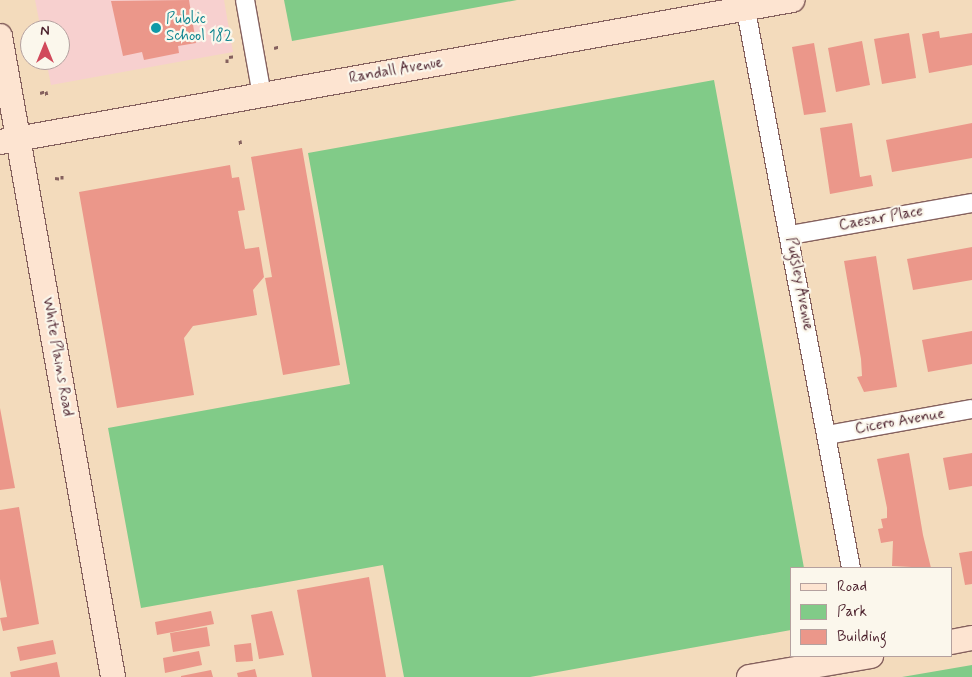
<!DOCTYPE html>
<html>
<head>
<meta charset="utf-8">
<style>
	body { margin:0 }
	#map { position:relative; width:972px; height:677px; overflow:hidden; background:#f3dbbc; font-family:Mynerve,sans-serif }
	div>[style] { position:absolute }
	[style*='--x'] { left:calc(var(--x)*1px); top:calc(var(--y)*1px); width:calc(var(--w)*1px); rotate:calc(var(--a)*1deg) }
	.built>* { inset:0; background:#f7d0cf }
	.green>* { inset:0; background:#81cb88 }
	.building>* { inset:0; background:#eb978a }
	.path>* { height:3px; margin-top:-1.5px; transform-origin:0; background:repeating-linear-gradient(90deg,#85615e 0 4px,transparent 0 8px) }
	.roads { filter:drop-shadow(1px 0 #85615e) drop-shadow(-1px 0 #85615e) drop-shadow(0 1px #85615e) drop-shadow(0 -1px #85615e) }
	.street>* { height:18px; margin:-9px; padding:0 9px; transform-origin:9px; border-radius:9px; background:#fff }
	.secondary>* { height:24px; margin:-12px; padding:0 12px; transform-origin:12px; border-radius:12px; background:#fde4d1 }
	.dots>* { width:14px; height:14px; translate:-50% -50%; box-sizing:border-box; border:2px solid #fbf7ec; border-radius:50% }
	span { translate:-50% -50%; white-space:nowrap; text-align:center; line-height:1.15; -webkit-text-stroke:4.5px #fbf7ec; paint-order:stroke }
	.culture-label { font-size:15px; color:#0d838f }
	.left { translate:0 -50%; text-align:left }
	.street-label { font-size:15px; color:#4a1f2b }
	.legend { position:absolute; left:790px; top:567px; width:162px; height:90px; box-sizing:border-box; background:#fbf7ec; border:1px solid #b4a19f; margin:0; padding:6px 9px; list-style:none; font-size:15px; color:#4a1f2b }
	.legend li { display:flex; align-items:center; gap:10px; height:25px }
	.legend b { width:25px; border:1px solid #b4a19f }
	.north { position:absolute; left:20px; top:20px; width:50px; height:50px; box-sizing:border-box; background:#fbf7ec; border:1px solid #b4a19f; border-radius:50%; rotate:0deg; font-size:14px; font-weight:700; line-height:20px; text-align:center; color:#4a1f2b }
	.north::after { content:''; display:block; margin:auto; width:18px; height:22px; background:#d1495b; clip-path:polygon(50% 0,100% 100%,50% 72%,0 100%) }
</style>
</head>
<body>
<div id="map">
	<div class="built">
		<i style="clip-path:polygon(35px 0,224px 0,233px 52px,51px 85px,46px 60px,60px 60px,60px 30px,41px 30px)"></i>
	</div>
	<div class="green">
		<i style="clip-path:polygon(284px 0,517px 0,292px 41px)"></i>
		<i style="clip-path:polygon(714px 80px,804px 568px,791px 568px,791px 630px,530px 677px,404px 677px,383px 565px,141px 608px,108px 428px,350px 384px,308px 153px)"></i>
		<i style="clip-path:polygon(972px 665px,972px 677px,902px 677px)"></i>
	</div>
	<div class="building">
		<i style="clip-path:polygon(189px 0,196px 43px,178px 46px,179px 53px,144px 60px,142px 52px,123px 56px,111px 1px)"></i>
		<i style="clip-path:polygon(939px 31px,940px 38px,972px 33px,972px 65px,929px 73px,922px 34px)"></i>
		<i style="clip-path:polygon(909px 33px,916px 78px,882px 84px,874px 39px)"></i>
		<i style="clip-path:polygon(862px 41px,870px 85px,836px 92px,828px 48px)"></i>
		<i style="clip-path:polygon(814px 43px,826px 112px,804px 115px,792px 47px)"></i>
		<i style="clip-path:polygon(852px 123px,860px 177px,871px 175px,873px 186px,830px 194px,820px 128px)"></i>
		<i style="clip-path:polygon(972px 123px,972px 158px,892px 172px,886px 140px)"></i>
		<i style="clip-path:polygon(302px 148px,340px 365px,283px 375px,265px 278px,272px 277px,251px 157px)"></i>
		<i style="clip-path:polygon(230px 165px,232px 178px,239px 177px,245px 210px,238px 211px,245px 249px,259px 247px,264px 277px,253px 290px,257px 315px,193px 326px,184px 338px,194px 395px,117px 408px,79px 192px)"></i>
		<i style="clip-path:polygon(972px 247px,972px 280px,913px 290px,907px 259px)"></i>
		<i style="clip-path:polygon(876px 256px,897px 387px,864px 392px,857px 377px,862px 376px,861px 359px,844px 261px)"></i>
		<i style="clip-path:polygon(972px 331px,972px 364px,928px 372px,922px 340px)"></i>
		<i style="clip-path:polygon(0 408px,15px 488px,0 490px)"></i>
		<i style="clip-path:polygon(909px 453px,923px 535px,931px 568px,892px 566px,893px 541px,881px 543px,878px 529px,883px 528px,881px 519px,887px 518px,887px 508px,877px 459px)"></i>
		<i style="clip-path:polygon(972px 453px,972px 486px,949px 490px,943px 458px)"></i>
		<i style="clip-path:polygon(19px 507px,39px 624px,3px 631px,0 618px,7px 617px,0 579px,0 510px)"></i>
		<i style="clip-path:polygon(972px 551px,972px 584px,965px 585px,959px 553px)"></i>
		<i style="clip-path:polygon(369px 577px,386px 677px,312px 677px,297px 590px)"></i>
		<i style="clip-path:polygon(211px 611px,214px 624px,157px 635px,155px 622px)"></i>
		<i style="clip-path:polygon(272px 611px,284px 655px,259px 659px,251px 615px)"></i>
		<i style="clip-path:polygon(207px 627px,210px 646px,173px 652px,170px 633px)"></i>
		<i style="clip-path:polygon(53px 640px,56px 654px,20px 661px,17px 647px)"></i>
		<i style="clip-path:polygon(251px 643px,253px 661px,236px 662px,234px 645px)"></i>
		<i style="clip-path:polygon(199px 651px,202px 665px,165px 673px,163px 658px)"></i>
		<i style="clip-path:polygon(57px 662px,60px 677px,11px 677px,10px 672px)"></i>
		<i style="clip-path:polygon(255px 669px,257px 677px,238px 677px,237px 673px)"></i>
		<i style="clip-path:polygon(211px 670px,213px 677px,181px 677px,181px 676px)"></i>
	</div>
	<div class="path">
		<i style="--x:274;--y:48;--w:7;--a:-16"></i>
		<i style="--x:229;--y:57;--w:7;--a:-8"></i>
		<i style="--x:227;--y:59;--w:6;--a:90"></i>
		<i style="--x:40;--y:93;--w:6;--a:-18"></i>
		<i style="--x:46;--y:91;--w:5;--a:79"></i>
		<i style="--x:240;--y:140;--w:7;--a:82"></i>
		<i style="--x:55;--y:178;--w:7;--a:8"></i>
		<i style="--x:62;--y:179;--w:7;--a:-90"></i>
	</div>
	<div class="roads">
		<div class="street">
			<i style="--x:245;--y:0;--w:97;--a:79.9"></i>
			<i style="--x:744;--y:0;--w:578;--a:79.33"></i>
			<i style="--x:790;--y:235;--w:185;--a:-10"></i>
			<i style="--x:827;--y:435;--w:147;--a:-10.2"></i>
		</div>
		<div class="secondary">
			<i style="--x:0;--y:36;--w:651;--a:80"></i>
			<i style="--x:0;--y:142;--w:805;--a:-10.16"></i>
			<i style="--x:951;--y:642;--w:21;--a:-11"></i>
			<i style="--x:749;--y:677;--w:124;--a:-9.8"></i>
		</div>
	</div>
	<div class="dots">
		<i style="left:156px;top:28px;background:#0f9aa8"></i>
	</div>
	<div class="culture-label">
		<span class="left" style="left:166px;top:28px">Public<br>School 182</span>
	</div>
	<div class="street-label">
		<span style="left:396px;top:71px;rotate:-10deg">Randall Avenue</span>
		<span style="left:881px;top:219px;rotate:-10deg">Caesar Place</span>
		<span style="left:799px;top:284px;rotate:79deg">Pugsley Avenue</span>
		<span style="left:57px;top:357px;rotate:80deg">White Plains Road</span>
		<span style="left:900px;top:422px;rotate:-10deg">Cicero Avenue</span>
	</div>
	<ul class="legend">
	<li><b style="height:6px;background:#fde4d1"></b>Road</li>
	<li><b style="height:14px;background:#81cb88"></b>Park</li>
	<li><b style="height:14px;background:#eb978a"></b>Building</li>
	</ul>
	<div class="north">N</div>
</div>
</body>
</html>
